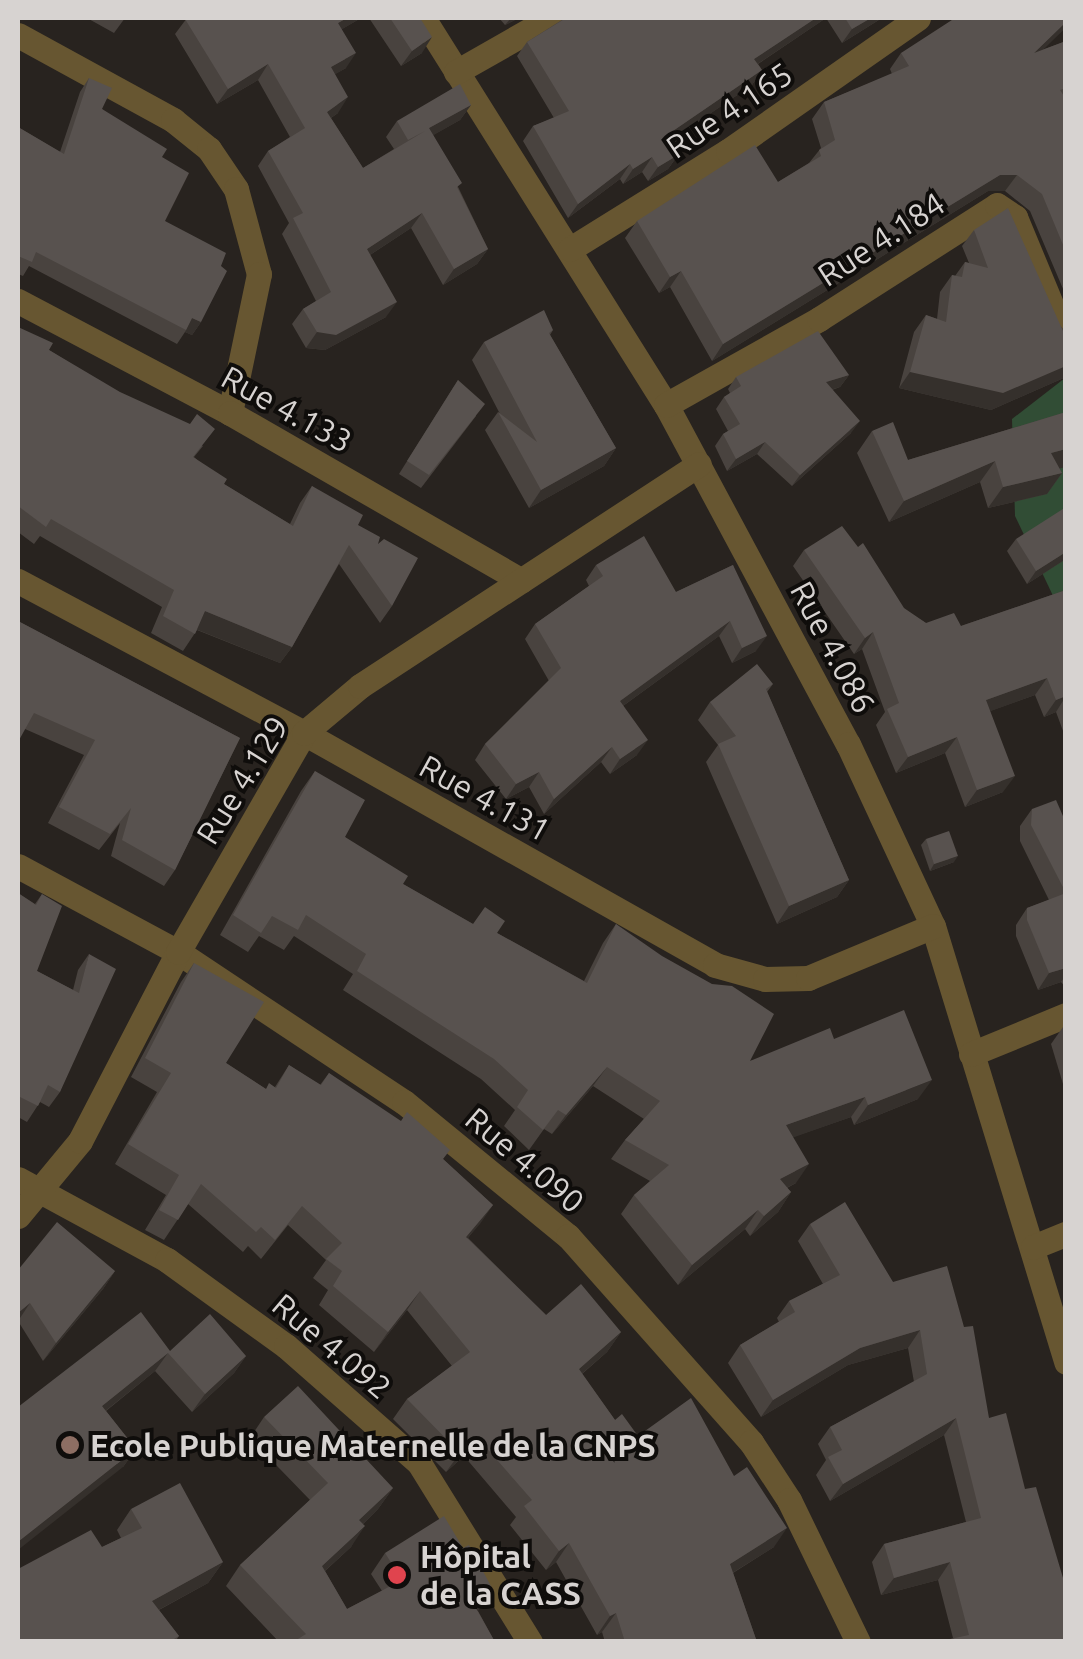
<!DOCTYPE html>
<html>
<head>
<meta charset="utf-8">
<style>
	body { margin:0 }
	#map { position:relative; width:1083px; height:1659px; overflow:hidden; background:#28231f; font-family:Ubuntu,sans-serif }
	div>[style] { position:absolute }
	[style*='--x'] { left:calc(var(--x)*1px); top:calc(var(--y)*1px); width:calc(var(--w)*1px); rotate:calc(var(--a)*1deg) }
	.green>* { inset:0; background:#314d35 }
	.minor>* { height:25px; margin:-12.5px; padding:0 12.5px; transform-origin:12.5px; border-radius:12.5px; background:#675631 }
	.wall>* { inset:0; background:#49433f }
	.shaded-wall>* { inset:0; background:#35302c }
	.building>* { inset:0; background:#58524f }
	.dots>* { width:28px; height:28px; translate:-50% -50%; box-sizing:border-box; border:5px solid #0f0d0b; border-radius:50% }
	span { translate:-50% -50%; white-space:nowrap; text-align:center; line-height:1.15; -webkit-text-stroke:8px #0f0d0b; paint-order:stroke }
	.street-label { font-size:32px; color:#d7d3d1 }
	.poi-label { font-size:32px; color:#d7d3d1; font-weight:700 }
	.left { translate:0 -50%; text-align:left }
	.frame { position:absolute; inset:0; border:20px solid #d7d3d1; pointer-events:none }
</style>
</head>
<body>
<div id="map">
	<div class="green">
		<i style="clip-path:polygon(1065px 378px,1065px 621px,1015px 516px,1012px 419px)"></i>
	</div>
	<div class="minor">
		<i style="--x:423;--y:18;--w:457;--a:57.9"></i>
		<i style="--x:666;--y:405;--w:385;--a:61.8"></i>
		<i style="--x:848;--y:744;--w:201;--a:65"></i>
		<i style="--x:933;--y:926;--w:456;--a:73"></i>
		<i style="--x:18;--y:35;--w:177;--a:28.7"></i>
		<i style="--x:173;--y:120;--w:46;--a:38.9"></i>
		<i style="--x:209;--y:149;--w:48;--a:56"></i>
		<i style="--x:236;--y:189;--w:88;--a:74.9"></i>
		<i style="--x:259;--y:274;--w:142;--a:101.8"></i>
		<i style="--x:456;--y:72;--w:109;--a:-29.6"></i>
		<i style="--x:570;--y:249;--w:186;--a:-31.8"></i>
		<i style="--x:728;--y:151;--w:232;--a:-35"></i>
		<i style="--x:18;--y:301;--w:240;--a:27.8"></i>
		<i style="--x:230;--y:413;--w:336;--a:29.9"></i>
		<i style="--x:666;--y:405;--w:176;--a:-29.3"></i>
		<i style="--x:819;--y:319;--w:211;--a:-32.6"></i>
		<i style="--x:997;--y:205;--w:22;--a:34"></i>
		<i style="--x:1015;--y:217;--w:133;--a:67.5"></i>
		<i style="--x:18;--y:581;--w:324;--a:28"></i>
		<i style="--x:304;--y:733;--w:472;--a:29.4"></i>
		<i style="--x:715;--y:965;--w:52;--a:15.6"></i>
		<i style="--x:765;--y:979;--w:43;--a:-1.3"></i>
		<i style="--x:808;--y:978;--w:135;--a:-22.6"></i>
		<i style="--x:18;--y:866;--w:182;--a:28.3"></i>
		<i style="--x:178;--y:952;--w:271;--a:33.6"></i>
		<i style="--x:404;--y:1102;--w:212;--a:39.3"></i>
		<i style="--x:568;--y:1236;--w:276;--a:48.4"></i>
		<i style="--x:751;--y:1442;--w:69;--a:56.8"></i>
		<i style="--x:789;--y:1500;--w:158;--a:64.1"></i>
		<i style="--x:971;--y:1054;--w:103;--a:-22.3"></i>
		<i style="--x:18;--y:1179;--w:170;--a:28.5"></i>
		<i style="--x:167;--y:1260;--w:147;--a:35.9"></i>
		<i style="--x:286;--y:1346;--w:177;--a:41.3"></i>
		<i style="--x:419;--y:1463;--w:211;--a:58.2"></i>
		<i style="--x:18;--y:1216;--w:97;--a:-50.4"></i>
		<i style="--x:80;--y:1141;--w:213;--a:-62.6"></i>
		<i style="--x:178;--y:952;--w:253;--a:-60.1"></i>
		<i style="--x:304;--y:733;--w:73;--a:-40"></i>
		<i style="--x:360;--y:686;--w:405;--a:-33.2"></i>
		<i style="--x:1033;--y:1247;--w:35;--a:-22"></i>
	</div>
	<div class="wall">
		<i style="clip-path:polygon(87px 18px,125px 18px,114px 33px)"></i>
		<i style="clip-path:polygon(187px 18px,361px 18px,342px 29px,346px 68px,335px 74px,338px 113px,331px 118px,363px 168px,394px 149px,386px 137px,397px 121px,471px 105px,460px 120px,433px 135px,488px 249px,477px 264px,443px 285px,411px 228px,370px 255px,386px 317px,325px 350px,306px 348px,292px 324px,303px 309px,316px 301px,282px 234px,289px 223px,258px 166px,268px 151px,290px 137px,258px 80px,217px 104px,175px 34px)"></i>
		<i style="clip-path:polygon(369px 18px,420px 18px,422px 53px,401px 66px)"></i>
		<i style="clip-path:polygon(499px 18px,519px 18px,505px 25px)"></i>
		<i style="clip-path:polygon(565px 18px,882px 18px,842px 43px,826px 18px,758px 64px,762px 70px,752px 85px,670px 141px,678px 155px,668px 169px,648px 181px,642px 172px,623px 184px,620px 179px,568px 218px,523px 141px,533px 126px,554px 118px,517px 56px,527px 42px)"></i>
		<i style="clip-path:polygon(1066px 18px,1066px 27px,1042px 50px,1066px 41px,1066px 296px,1030px 211px,1005px 191px,988px 191px,712px 361px,670px 287px,659px 293px,625px 238px,637px 221px,778px 182px,809px 163px,821px 148px,812px 119px,824px 102px,892px 74px,890px 69px,901px 53px)"></i>
		<i style="clip-path:polygon(89px 78px,102px 109px,162px 157px,165px 221px,201px 322px,192px 335px,185px 332px,177px 344px,29px 266px,23px 276px,18px 274px,18px 127px,60px 152px,80px 92px)"></i>
		<i style="clip-path:polygon(974px 230px,1066px 332px,1066px 377px,991px 410px,899px 388px,914px 332px,926px 315px,937px 319px,940px 292px,952px 275px,955px 276px,965px 262px,969px 263px,962px 246px)"></i>
		<i style="clip-path:polygon(18px 327px,49px 350px,203px 446px,194px 457px,224px 484px,290px 524px,300px 503px,312px 486px,378px 544px,392px 606px,380px 623px,339px 564px,292px 647px,280px 663px,197px 630px,183px 651px,151px 633px,162px 607px,40px 536px,34px 544px,18px 532px)"></i>
		<i style="clip-path:polygon(553px 330px,550px 335px,616px 448px,604px 466px,529px 508px,485px 430px,498px 412px,500px 414px,472px 360px,484px 342px)"></i>
		<i style="clip-path:polygon(849px 375px,840px 387px,832px 390px,851px 433px,792px 486px,757px 454px,727px 471px,715px 446px,723px 434px,728px 431px,716px 409px,724px 397px,730px 393px,728px 389px,736px 377px)"></i>
		<i style="clip-path:polygon(458px 380px,476px 416px,421px 488px,399px 474px)"></i>
		<i style="clip-path:polygon(1066px 412px,1059px 468px,1062px 473px,1047px 494px,988px 508px,980px 482px,889px 522px,857px 453px,872px 431px,908px 460px)"></i>
		<i style="clip-path:polygon(1016px 539px,1066px 559px,1027px 584px,1007px 551px)"></i>
		<i style="clip-path:polygon(804px 550px,926px 623px,961px 626px,1066px 590px,1066px 739px,1056px 712px,1044px 717px,1035px 695px,990px 711px,1003px 792px,965px 807px,945px 753px,896px 773px,876px 725px,885px 712px,862px 649px,854px 654px,793px 566px)"></i>
		<i style="clip-path:polygon(596px 565px,676px 592px,733px 565px,756px 651px,732px 663px,719px 636px,623px 706px,637px 755px,610px 774px,601px 762px,544px 814px,529px 787px,506px 799px,475px 760px,485px 744px,549px 681px,525px 639px,535px 624px,589px 586px,586px 580px)"></i>
		<i style="clip-path:polygon(18px 621px,240px 738px,175px 870px,164px 886px,111px 856px,120px 823px,99px 850px,48px 823px,84px 755px,25px 729px)"></i>
		<i style="clip-path:polygon(773px 684px,767px 692px,849px 880px,837px 897px,777px 924px,706px 762px,718px 745px,698px 720px,710px 702px)"></i>
		<i style="clip-path:polygon(315px 771px,345px 837px,403px 884px,473px 924px,497px 933px,584px 981px,603px 943px,616px 924px,750px 1061px,834px 1039px,918px 1099px,854px 1125px,851px 1117px,793px 1137px,796px 1183px,787px 1188px,791px 1192px,778px 1212px,750px 1236px,745px 1229px,678px 1285px,621px 1214px,634px 1195px,650px 1181px,611px 1159px,625px 1140px,644px 1119px,593px 1086px,552px 1134px,544px 1129px,529px 1150px,504px 1126px,515px 1110px,481px 1079px,343px 990px,353px 974px,294px 936px,284px 950px,259px 936px,248px 952px,220px 935px,301px 791px)"></i>
		<i style="clip-path:polygon(1032px 809px,1066px 823px,1066px 988px,1061px 982px,1038px 990px,1016px 936px,1016px 925px,1027px 908px,1049px 900px,1020px 841px,1020px 826px)"></i>
		<i style="clip-path:polygon(926px 839px,954px 862px,930px 871px,921px 845px)"></i>
		<i style="clip-path:polygon(18px 893px,35px 904px,42px 894px,37px 971px,73px 990px,78px 970px,89px 954px,60px 1092px,49px 1107px,40px 1102px,27px 1122px,18px 1117px)"></i>
		<i style="clip-path:polygon(194px 963px,226px 1063px,266px 1089px,275px 1087px,289px 1065px,320px 1085px,329px 1073px,443px 1159px,493px 1205px,468px 1238px,546px 1315px,621px 1332px,607px 1352px,582px 1374px,615px 1420px,638px 1436px,774px 1547px,733px 1573px,757px 1642px,605px 1642px,602px 1632px,597px 1635px,556px 1562px,546px 1570px,510px 1525px,516px 1517px,464px 1456px,446px 1472px,393px 1419px,407px 1399px,452px 1366px,407px 1310px,374px 1352px,319px 1305px,328px 1290px,313px 1278px,326px 1260px,288px 1225px,261px 1259px,248px 1246px,243px 1252px,188px 1204px,164px 1240px,145px 1230px,166px 1195px,115px 1164px,157px 1092px,131px 1077px,181px 982px)"></i>
		<i style="clip-path:polygon(1066px 1026px,1066px 1094px,1051px 1044px,1063px 1027px)"></i>
		<i style="clip-path:polygon(810px 1224px,893px 1282px,989px 1418px,1066px 1642px,953px 1638px,938px 1580px,881px 1595px,872px 1562px,884px 1544px,966px 1522px,944px 1435px,830px 1501px,816px 1475px,826px 1460px,818px 1444px,830px 1427px,914px 1382px,908px 1348px,848px 1365px,761px 1417px,728px 1363px,740px 1345px,779px 1322px,777px 1318px,789px 1301px,823px 1284px,798px 1241px)"></i>
		<i style="clip-path:polygon(18px 1270px,115px 1271px,103px 1289px,43px 1361px,18px 1321px)"></i>
		<i style="clip-path:polygon(170px 1351px,246px 1356px,234px 1373px,192px 1412px,155px 1371px,106px 1411px,136px 1449px,123px 1467px,18px 1407px)"></i>
		<i style="clip-path:polygon(264px 1417px,393px 1488px,378px 1509px,363px 1524px,351px 1547px,325px 1571px,347px 1609px,382px 1591px,371px 1574px,385px 1553px,478px 1611px,495px 1642px,279px 1642px,226px 1586px,240px 1565px,310px 1500px,250px 1438px)"></i>
		<i style="clip-path:polygon(131px 1509px,223px 1562px,208px 1583px,159px 1610px,179px 1636px,175px 1642px,18px 1642px,102px 1547px,121px 1538px,117px 1530px)"></i>
	</div>
	<div class="shaded-wall">
		<i style="clip-path:polygon(347px 18px,361px 18px,327px 38px,338px 23px)"></i>
		<i style="clip-path:polygon(511px 18px,519px 18px,505px 25px)"></i>
		<i style="clip-path:polygon(816px 18px,826px 18px,744px 73px,754px 59px)"></i>
		<i style="clip-path:polygon(871px 18px,882px 18px,842px 43px,852px 29px)"></i>
		<i style="clip-path:polygon(1066px 22px,1066px 27px,1023px 70px,1034px 53px)"></i>
		<i style="clip-path:polygon(432px 37px,422px 53px,401px 66px,412px 51px)"></i>
		<i style="clip-path:polygon(356px 53px,346px 68px,320px 83px,331px 67px)"></i>
		<i style="clip-path:polygon(268px 64px,258px 80px,217px 104px,228px 89px)"></i>
		<i style="clip-path:polygon(762px 70px,752px 85px,657px 150px,667px 135px)"></i>
		<i style="clip-path:polygon(348px 97px,338px 113px,316px 128px,327px 112px)"></i>
		<i style="clip-path:polygon(471px 105px,460px 120px,418px 144px,429px 128px)"></i>
		<i style="clip-path:polygon(678px 155px,668px 169px,648px 181px,658px 167px)"></i>
		<i style="clip-path:polygon(652px 157px,642px 172px,623px 184px,633px 169px)"></i>
		<i style="clip-path:polygon(630px 164px,620px 179px,568px 218px,578px 204px)"></i>
		<i style="clip-path:polygon(1000px 175px,1017px 175px,1005px 191px,988px 191px,712px 361px,723px 344px)"></i>
		<i style="clip-path:polygon(422px 213px,411px 228px,356px 264px,367px 249px)"></i>
		<i style="clip-path:polygon(488px 249px,477px 264px,443px 285px,454px 269px)"></i>
		<i style="clip-path:polygon(681px 271px,670px 287px,659px 293px,670px 277px)"></i>
		<i style="clip-path:polygon(397px 302px,386px 317px,325px 350px,306px 348px,317px 332px)"></i>
		<i style="clip-path:polygon(192px 318px,201px 322px,192px 335px,185px 332px)"></i>
		<i style="clip-path:polygon(1066px 366px,1066px 377px,991px 410px,899px 388px,910px 372px)"></i>
		<i style="clip-path:polygon(849px 375px,840px 387px,817px 394px,826px 382px)"></i>
		<i style="clip-path:polygon(860px 421px,851px 433px,792px 486px,800px 475px)"></i>
		<i style="clip-path:polygon(765px 442px,757px 454px,727px 471px,736px 459px)"></i>
		<i style="clip-path:polygon(616px 448px,604px 466px,529px 508px,541px 490px)"></i>
		<i style="clip-path:polygon(1066px 449px,1066px 467px,1036px 474px,1051px 453px)"></i>
		<i style="clip-path:polygon(995px 461px,980px 482px,889px 522px,904px 501px)"></i>
		<i style="clip-path:polygon(1062px 473px,1047px 494px,988px 508px,1003px 487px)"></i>
		<i style="clip-path:polygon(1066px 552px,1066px 559px,1027px 584px,1036px 571px)"></i>
		<i style="clip-path:polygon(205px 611px,292px 647px,280px 663px,193px 628px)"></i>
		<i style="clip-path:polygon(730px 621px,719px 636px,609px 716px,620px 701px)"></i>
		<i style="clip-path:polygon(873px 632px,862px 649px,854px 654px,865px 638px)"></i>
		<i style="clip-path:polygon(767px 636px,756px 651px,732px 663px,742px 648px)"></i>
		<i style="clip-path:polygon(1047px 678px,1035px 695px,974px 717px,986px 700px)"></i>
		<i style="clip-path:polygon(1066px 696px,1056px 712px,1044px 717px,1056px 700px)"></i>
		<i style="clip-path:polygon(957px 737px,945px 753px,896px 773px,908px 757px)"></i>
		<i style="clip-path:polygon(648px 740px,637px 755px,610px 774px,620px 759px)"></i>
		<i style="clip-path:polygon(612px 747px,601px 762px,544px 814px,554px 799px)"></i>
		<i style="clip-path:polygon(539px 772px,529px 787px,506px 799px,516px 784px)"></i>
		<i style="clip-path:polygon(1015px 776px,1003px 792px,965px 807px,977px 790px)"></i>
		<i style="clip-path:polygon(958px 856px,954px 862px,930px 871px,934px 864px)"></i>
		<i style="clip-path:polygon(849px 880px,837px 897px,777px 924px,789px 906px)"></i>
		<i style="clip-path:polygon(1066px 968px,1066px 975px,1061px 982px,1038px 990px,1049px 973px)"></i>
		<i style="clip-path:polygon(607px 1067px,593px 1086px,552px 1134px,566px 1115px)"></i>
		<i style="clip-path:polygon(932px 1080px,918px 1099px,854px 1125px,868px 1105px)"></i>
		<i style="clip-path:polygon(865px 1097px,851px 1117px,772px 1145px,786px 1125px)"></i>
		<i style="clip-path:polygon(809px 1164px,796px 1183px,766px 1198px,780px 1179px)"></i>
		<i style="clip-path:polygon(791px 1192px,778px 1212px,750px 1236px,764px 1216px)"></i>
		<i style="clip-path:polygon(493px 1205px,480px 1224px,452px 1256px,466px 1237px)"></i>
		<i style="clip-path:polygon(758px 1210px,745px 1229px,678px 1285px,692px 1265px)"></i>
		<i style="clip-path:polygon(115px 1271px,103px 1289px,43px 1361px,56px 1343px)"></i>
		<i style="clip-path:polygon(420px 1291px,407px 1310px,374px 1352px,388px 1332px)"></i>
		<i style="clip-path:polygon(30px 1303px,18px 1321px,18px 1313px)"></i>
		<i style="clip-path:polygon(920px 1330px,908px 1348px,848px 1365px,761px 1417px,773px 1400px,860px 1348px)"></i>
		<i style="clip-path:polygon(621px 1332px,607px 1352px,565px 1388px,579px 1369px)"></i>
		<i style="clip-path:polygon(168px 1353px,155px 1371px,89px 1424px,102px 1406px)"></i>
		<i style="clip-path:polygon(246px 1356px,234px 1373px,192px 1412px,205px 1394px)"></i>
		<i style="clip-path:polygon(956px 1418px,944px 1435px,830px 1501px,843px 1484px)"></i>
		<i style="clip-path:polygon(477px 1437px,464px 1456px,446px 1472px,460px 1453px)"></i>
		<i style="clip-path:polygon(136px 1449px,123px 1467px,18px 1550px,18px 1542px)"></i>
		<i style="clip-path:polygon(393px 1488px,378px 1509px,345px 1541px,359px 1520px)"></i>
		<i style="clip-path:polygon(365px 1526px,351px 1547px,307px 1587px,322px 1566px)"></i>
		<i style="clip-path:polygon(787px 1528px,774px 1547px,716px 1583px,730px 1564px)"></i>
		<i style="clip-path:polygon(569px 1543px,556px 1562px,546px 1570px,559px 1551px)"></i>
		<i style="clip-path:polygon(223px 1562px,208px 1583px,138px 1621px,152px 1601px)"></i>
		<i style="clip-path:polygon(950px 1562px,938px 1580px,881px 1595px,894px 1578px)"></i>
		<i style="clip-path:polygon(493px 1590px,478px 1611px,472px 1601px)"></i>
		<i style="clip-path:polygon(616px 1613px,602px 1632px,597px 1635px,610px 1616px)"></i>
	</div>
	<div class="building">
		<i style="clip-path:polygon(187px 18px,347px 18px,338px 23px,356px 53px,331px 67px,348px 97px,327px 112px,363px 168px,425px 131px,408px 140px,397px 121px,460px 84px,471px 105px,429px 128px,462px 183px,457px 187px,488px 249px,454px 269px,422px 213px,367px 249px,397px 302px,336px 335px,317px 332px,303px 309px,331px 292px,293px 218px,303px 213px,268px 151px,305px 128px,268px 64px,228px 89px,185px 19px)"></i>
		<i style="clip-path:polygon(390px 18px,420px 18px,432px 37px,412px 51px)"></i>
		<i style="clip-path:polygon(566px 18px,816px 18px,754px 59px,762px 70px,667px 135px,678px 155px,658px 167px,652px 157px,633px 169px,630px 164px,578px 204px,533px 126px,569px 111px,527px 42px)"></i>
		<i style="clip-path:polygon(845px 18px,871px 18px,852px 29px)"></i>
		<i style="clip-path:polygon(955px 18px,1066px 18px,1066px 22px,1034px 53px,1066px 41px,1066px 88px,1060px 90px,1066px 99px,1066px 252px,1042px 194px,1017px 175px,1000px 175px,723px 344px,681px 271px,670px 277px,637px 221px,755px 145px,778px 182px,821px 156px,819px 150px,835px 140px,824px 102px,909px 66px,901px 53px)"></i>
		<i style="clip-path:polygon(89px 78px,112px 88px,102px 109px,167px 149px,162px 157px,189px 173px,165px 221px,226px 253px,221px 266px,227px 271px,201px 322px,192px 318px,186px 330px,36px 252px,32px 262px,18px 256px,18px 127px,64px 154px)"></i>
		<i style="clip-path:polygon(1008px 208px,1063px 331px,1066px 332px,1066px 366px,1003px 393px,910px 372px,926px 315px,946px 322px,952px 275px,962px 277px,965px 262px,988px 268px,974px 230px)"></i>
		<i style="clip-path:polygon(544px 310px,553px 330px,549px 333px,616px 448px,541px 490px,498px 412px,537px 442px,484px 342px)"></i>
		<i style="clip-path:polygon(18px 327px,53px 343px,49px 350px,120px 392px,190px 424px,197px 414px,215px 429px,193px 457px,227px 479px,224px 484px,293px 526px,312px 486px,363px 515px,358px 525px,380px 537px,378px 544px,384px 539px,418px 558px,392px 606px,349px 545px,292px 647px,205px 611px,195px 634px,163px 616px,174px 590px,51px 519px,46px 527px,18px 506px)"></i>
		<i style="clip-path:polygon(818px 331px,849px 375px,826px 382px,860px 421px,800px 475px,765px 442px,736px 459px,723px 434px,740px 424px,724px 397px,741px 386px,736px 377px)"></i>
		<i style="clip-path:polygon(458px 380px,485px 404px,429px 475px,407px 461px)"></i>
		<i style="clip-path:polygon(1066px 412px,1066px 449px,1051px 453px,1062px 473px,1003px 487px,995px 461px,904px 501px,872px 431px,893px 422px,908px 460px)"></i>
		<i style="clip-path:polygon(1066px 507px,1066px 552px,1036px 571px,1016px 539px)"></i>
		<i style="clip-path:polygon(842px 526px,858px 547px,863px 543px,904px 608px,926px 623px,954px 613px,961px 626px,1066px 590px,1066px 696px,1056px 700px,1047px 678px,986px 700px,1015px 776px,977px 790px,957px 737px,908px 757px,887px 709px,899px 703px,873px 632px,865px 638px,804px 550px)"></i>
		<i style="clip-path:polygon(644px 536px,676px 592px,733px 565px,767px 636px,742px 648px,730px 621px,620px 701px,648px 740px,620px 759px,612px 747px,554px 799px,539px 772px,516px 784px,485px 744px,561px 668px,535px 624px,603px 576px,596px 565px)"></i>
		<i style="clip-path:polygon(18px 621px,240px 738px,175px 870px,122px 840px,131px 808px,110px 834px,59px 807px,95px 740px,34px 713px,18px 742px)"></i>
		<i style="clip-path:polygon(757px 664px,773px 684px,766px 689px,849px 880px,789px 906px,718px 744px,736px 736px,710px 702px)"></i>
		<i style="clip-path:polygon(315px 771px,365px 800px,345px 837px,408px 876px,403px 884px,473px 924px,485px 907px,505px 921px,497px 933px,587px 983px,616px 924px,662px 956px,712px 984px,732px 986px,774px 1014px,750px 1061px,830px 1028px,834px 1039px,904px 1010px,932px 1080px,868px 1105px,865px 1097px,786px 1125px,809px 1164px,780px 1179px,791px 1192px,764px 1216px,758px 1210px,692px 1265px,634px 1195px,669px 1165px,625px 1140px,660px 1101px,607px 1067px,566px 1115px,558px 1110px,543px 1130px,517px 1107px,528px 1090px,494px 1059px,357px 971px,366px 954px,306px 915px,298px 930px,272px 916px,261px 933px,233px 915px)"></i>
		<i style="clip-path:polygon(1056px 800px,1066px 823px,1066px 893px,1031px 825px,1032px 809px)"></i>
		<i style="clip-path:polygon(949px 831px,958px 856px,934px 864px,926px 839px)"></i>
		<i style="clip-path:polygon(18px 893px,36px 905px,42px 894px,62px 906px,37px 971px,79px 993px,89px 954px,116px 969px,60px 1092px,48px 1085px,38px 1106px,18px 1096px)"></i>
		<i style="clip-path:polygon(1066px 893px,1066px 968px,1049px 973px,1027px 920px,1027px 908px)"></i>
		<i style="clip-path:polygon(194px 963px,264px 1002px,226px 1063px,266px 1089px,269px 1083px,276px 1088px,289px 1065px,321px 1085px,329px 1073px,401px 1121px,407px 1112px,450px 1150px,443px 1159px,493px 1205px,466px 1237px,546px 1315px,581px 1284px,621px 1332px,579px 1369px,615px 1420px,622px 1414px,638px 1436px,691px 1398px,734px 1476px,747px 1467px,787px 1528px,730px 1564px,757px 1642px,625px 1642px,616px 1613px,610px 1616px,569px 1543px,559px 1551px,524px 1506px,532px 1500px,477px 1437px,460px 1453px,407px 1399px,470px 1352px,420px 1291px,388px 1332px,333px 1286px,342px 1271px,326px 1259px,342px 1243px,302px 1206px,275px 1240px,261px 1227px,256px 1232px,201px 1184px,178px 1220px,159px 1210px,179px 1175px,128px 1144px,171px 1073px,145px 1058px)"></i>
		<i style="clip-path:polygon(845px 1202px,893px 1282px,947px 1266px,964px 1327px,973px 1326px,989px 1418px,1006px 1413px,1025px 1489px,1036px 1487px,1066px 1588px,1066px 1642px,936px 1642px,969px 1635px,950px 1562px,894px 1578px,884px 1544px,981px 1518px,956px 1418px,843px 1484px,828px 1457px,842px 1450px,830px 1427px,927px 1374px,920px 1330px,860px 1348px,773px 1400px,740px 1345px,795px 1312px,789px 1301px,840px 1275px,810px 1224px)"></i>
		<i style="clip-path:polygon(57px 1222px,115px 1271px,56px 1343px,30px 1303px,18px 1313px,18px 1270px)"></i>
		<i style="clip-path:polygon(141px 1312px,170px 1351px,210px 1314px,246px 1356px,205px 1394px,168px 1353px,102px 1406px,136px 1449px,18px 1542px,18px 1407px)"></i>
		<i style="clip-path:polygon(298px 1386px,393px 1488px,359px 1520px,365px 1526px,322px 1566px,347px 1609px,402px 1580px,385px 1553px,444px 1516px,463px 1548px,469px 1545px,493px 1590px,472px 1601px,495px 1642px,293px 1642px,306px 1634px,240px 1565px,328px 1483px,264px 1417px)"></i>
		<i style="clip-path:polygon(180px 1483px,223px 1562px,152px 1601px,179px 1636px,169px 1642px,18px 1642px,18px 1569px,91px 1530px,102px 1547px,142px 1528px,131px 1509px)"></i>
	</div>
	<div class="dots">
		<i style="left:70px;top:1445px;background:#8d6e63"></i>
		<i style="left:397px;top:1575px;background:#e0444e"></i>
	</div>
	<div class="street-label">
		<span style="left:729px;top:110px;rotate:-34deg">Rue 4.165</span>
		<span style="left:881px;top:239px;rotate:-33deg">Rue 4.184</span>
		<span style="left:287px;top:409px;rotate:29deg">Rue 4.133</span>
		<span style="left:833px;top:647px;rotate:62deg">Rue 4.086</span>
		<span style="left:242px;top:780px;rotate:-58deg">Rue 4.129</span>
		<span style="left:485px;top:798px;rotate:29deg">Rue 4.131</span>
		<span style="left:525px;top:1160px;rotate:40deg">Rue 4.090</span>
		<span style="left:332px;top:1346px;rotate:40deg">Rue 4.092</span>
	</div>
	<div class="poi-label">
		<span class="left" style="left:90px;top:1445px">Ecole Publique Maternelle de la CNPS</span>
		<span class="left" style="left:420px;top:1575px">Hôpital<br>de la CASS</span>
	</div>
	<div class="frame"></div>
</div>
</body>
</html>
